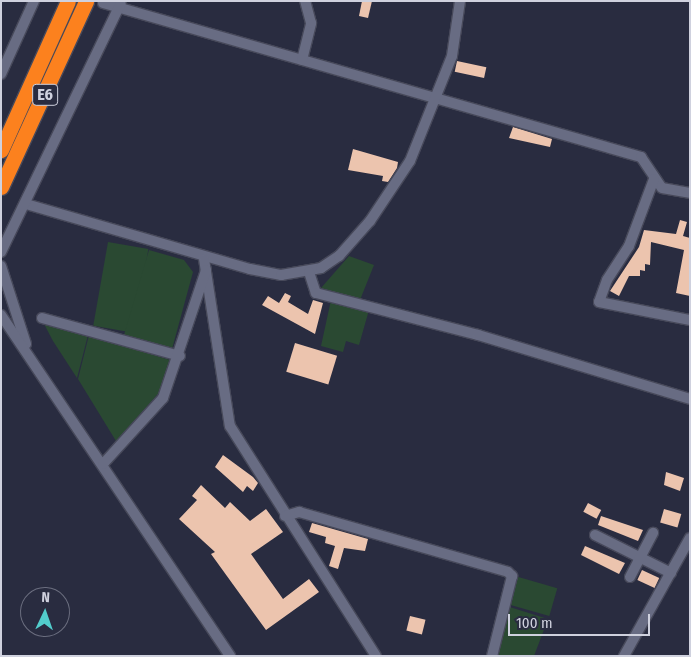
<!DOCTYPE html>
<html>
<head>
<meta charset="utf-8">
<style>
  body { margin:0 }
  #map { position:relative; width:691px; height:657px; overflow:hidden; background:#292c40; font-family:"Fira Sans Condensed",sans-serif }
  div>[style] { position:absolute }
  .green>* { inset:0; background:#2a4932; transform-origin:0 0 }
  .building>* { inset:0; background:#ecc4ae; transform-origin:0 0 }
  .roads { filter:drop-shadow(1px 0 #47495a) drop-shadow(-1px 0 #47495a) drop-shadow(0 1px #47495a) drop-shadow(0 -1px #47495a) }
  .minor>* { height:10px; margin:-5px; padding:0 5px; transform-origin:5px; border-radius:5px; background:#686c83 }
  .highway>* { height:15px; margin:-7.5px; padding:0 7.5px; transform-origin:7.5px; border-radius:7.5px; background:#fc811e }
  span { translate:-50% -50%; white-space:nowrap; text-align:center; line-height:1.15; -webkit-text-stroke:5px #292c40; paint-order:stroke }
  .shield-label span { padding:1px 4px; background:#292c40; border:1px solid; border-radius:4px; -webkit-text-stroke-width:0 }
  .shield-label { font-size:16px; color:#cfd1de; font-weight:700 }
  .frame { position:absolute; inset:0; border:2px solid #cfd1de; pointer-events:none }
  .north { position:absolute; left:20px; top:587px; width:50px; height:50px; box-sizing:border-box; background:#292c40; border:1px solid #6b6e7f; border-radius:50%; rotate:3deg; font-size:14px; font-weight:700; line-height:20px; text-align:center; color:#cfd1de }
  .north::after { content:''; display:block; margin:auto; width:18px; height:22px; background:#52cdcc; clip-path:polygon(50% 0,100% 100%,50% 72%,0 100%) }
  .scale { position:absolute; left:508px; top:614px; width:142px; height:22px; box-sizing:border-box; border:2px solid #cfd1de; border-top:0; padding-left:6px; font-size:15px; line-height:18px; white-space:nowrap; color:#cfd1de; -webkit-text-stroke:4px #292c40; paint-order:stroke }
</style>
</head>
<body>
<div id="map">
  <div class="green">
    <i style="left:108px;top:242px;width:41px;height:85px;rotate:10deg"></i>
    <i style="clip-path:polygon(149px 250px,184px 260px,193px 272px,172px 349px,124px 335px)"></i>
    <i style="clip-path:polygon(349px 256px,374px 265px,360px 300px,321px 288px)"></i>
    <i style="clip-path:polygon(331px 300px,369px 310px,359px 345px,346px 341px,343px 352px,321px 346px)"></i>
    <i style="clip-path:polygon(43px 322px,88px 335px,77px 378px,53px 341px)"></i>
    <i style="clip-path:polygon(89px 335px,173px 361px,158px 394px,116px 441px,78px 379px)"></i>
    <i style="left:515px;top:576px;width:44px;height:29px;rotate:16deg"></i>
    <i style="clip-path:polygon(506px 606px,548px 619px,534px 656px,495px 656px)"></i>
  </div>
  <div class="building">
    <i style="clip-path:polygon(362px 1px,372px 1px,368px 18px,359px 16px)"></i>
    <i style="left:457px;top:61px;width:30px;height:11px;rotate:12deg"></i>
    <i style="clip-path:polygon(513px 127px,552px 139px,550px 147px,509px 138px)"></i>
    <i style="clip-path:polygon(353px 149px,398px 162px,397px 168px,388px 182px,382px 181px,383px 176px,348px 170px)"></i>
    <i style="clip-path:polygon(680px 220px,687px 222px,683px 236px,690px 238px,690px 296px,676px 293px,684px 250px,651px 242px,650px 265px,645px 264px,645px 271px,640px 270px,640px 276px,629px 276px,619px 296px,610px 291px,639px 247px,644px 230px,676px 234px)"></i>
    <i style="clip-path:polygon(285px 293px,291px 296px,288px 302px,308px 314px,313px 300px,323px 303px,315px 334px,262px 305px,268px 296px,279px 303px)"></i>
    <i style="left:295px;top:343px;width:44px;height:30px;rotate:17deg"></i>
    <i style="clip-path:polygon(223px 455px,253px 477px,258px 483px,253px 491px,247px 486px,243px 492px,215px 467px)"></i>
    <i style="clip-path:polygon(666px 472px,684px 478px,680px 491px,664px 485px)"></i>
    <i style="clip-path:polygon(201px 485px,225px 508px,230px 502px,250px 521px,266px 509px,283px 532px,251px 554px,283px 599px,309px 579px,319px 592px,266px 630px,211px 554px,215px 552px,179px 519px,197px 500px,192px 496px)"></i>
    <i style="left:588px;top:503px;width:15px;height:10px;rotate:28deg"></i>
    <i style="left:664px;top:509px;width:18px;height:14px;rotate:16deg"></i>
    <i style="clip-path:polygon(601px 516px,643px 530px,638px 541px,598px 525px)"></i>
    <i style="clip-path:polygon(312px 523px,368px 539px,365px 551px,344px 548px,338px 569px,329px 566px,335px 546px,325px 543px,326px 537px,309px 532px)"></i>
    <i style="clip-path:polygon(585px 546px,625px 563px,619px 574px,581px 555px)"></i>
    <i style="left:642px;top:570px;width:19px;height:11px;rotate:25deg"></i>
    <i style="left:410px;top:616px;width:16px;height:15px;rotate:14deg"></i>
  </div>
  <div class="roads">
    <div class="minor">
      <i style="left:103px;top:3px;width:560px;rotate:15.97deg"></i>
      <i style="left:641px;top:157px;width:37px;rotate:56deg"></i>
      <i style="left:662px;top:188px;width:28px;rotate:10deg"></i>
      <i style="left:302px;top:60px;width:38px;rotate:-76deg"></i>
      <i style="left:311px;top:23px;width:23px;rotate:-105deg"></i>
      <i style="left:1px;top:74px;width:80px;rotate:-65.7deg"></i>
      <i style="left:654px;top:179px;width:72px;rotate:110.5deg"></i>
      <i style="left:629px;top:246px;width:40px;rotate:122.9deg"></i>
      <i style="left:607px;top:280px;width:23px;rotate:110deg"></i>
      <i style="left:599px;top:302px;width:93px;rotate:11.2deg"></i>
      <i style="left:26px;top:204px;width:233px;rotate:16.2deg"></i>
      <i style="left:250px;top:269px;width:32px;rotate:11deg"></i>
      <i style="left:281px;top:275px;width:41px;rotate:-9.9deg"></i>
      <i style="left:321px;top:268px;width:22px;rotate:-34deg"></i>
      <i style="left:339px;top:256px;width:47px;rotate:-48.5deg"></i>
      <i style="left:370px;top:221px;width:72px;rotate:-56.3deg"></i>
      <i style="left:410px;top:161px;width:113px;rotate:-68.2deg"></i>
      <i style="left:452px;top:56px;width:56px;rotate:-81.7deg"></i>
      <i style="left:1px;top:252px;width:276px;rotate:-64.3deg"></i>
      <i style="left:204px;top:259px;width:169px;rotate:81.2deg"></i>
      <i style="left:230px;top:426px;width:272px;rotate:57.6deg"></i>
      <i style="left:1px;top:266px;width:82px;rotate:72.2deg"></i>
      <i style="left:309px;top:272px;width:22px;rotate:72deg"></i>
      <i style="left:316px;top:293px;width:167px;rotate:14.5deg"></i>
      <i style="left:478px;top:335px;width:221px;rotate:16.8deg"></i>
      <i style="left:1px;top:315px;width:411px;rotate:56.1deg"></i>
      <i style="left:42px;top:318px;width:143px;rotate:15.4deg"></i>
      <i style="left:103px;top:464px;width:89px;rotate:-47.7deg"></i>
      <i style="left:163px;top:398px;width:135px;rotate:-71.4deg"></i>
      <i style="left:285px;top:516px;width:15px;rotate:-16deg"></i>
      <i style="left:299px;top:512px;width:217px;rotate:16deg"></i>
      <i style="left:508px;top:572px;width:6px;rotate:45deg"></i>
      <i style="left:512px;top:576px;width:82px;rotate:104deg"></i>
      <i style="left:595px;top:535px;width:85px;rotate:26.6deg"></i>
      <i style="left:630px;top:577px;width:50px;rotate:-62.4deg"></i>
      <i style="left:624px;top:656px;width:135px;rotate:-60.8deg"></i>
    </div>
    <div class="highway">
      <i style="left:1px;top:150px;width:163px;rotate:-65.8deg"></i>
      <i style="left:1px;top:187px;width:205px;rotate:-65.4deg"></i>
    </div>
  </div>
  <div class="shield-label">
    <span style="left:45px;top:95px">E6</span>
  </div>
  <div class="frame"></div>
  <div class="north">N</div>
  <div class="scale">100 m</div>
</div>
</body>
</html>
